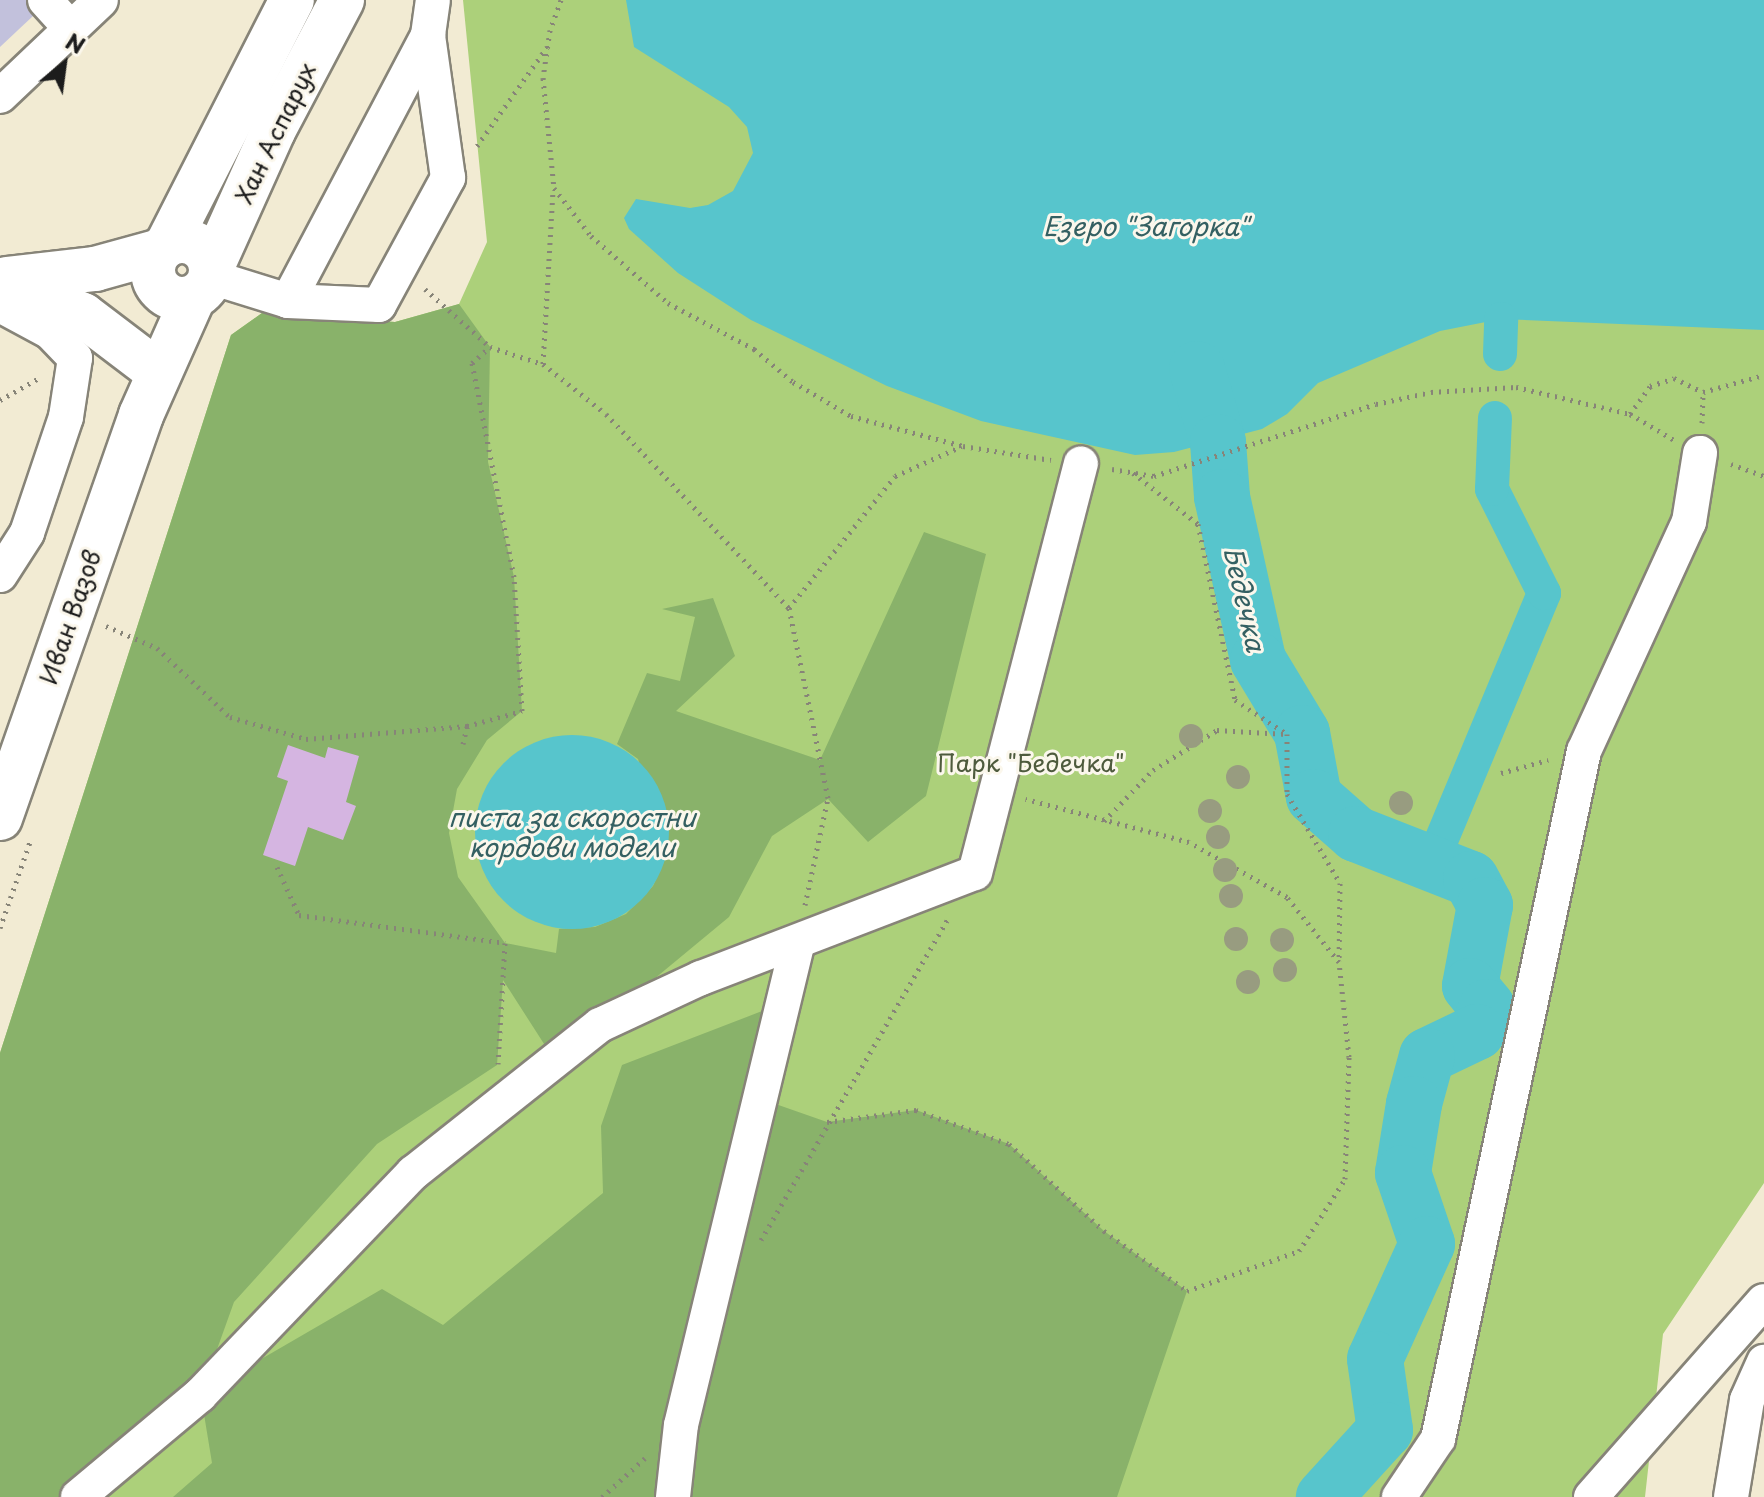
<!DOCTYPE html>
<html>
<head>
<meta charset="utf-8">
<style>
  body { margin:0 }
  #map { position:relative; width:1764px; height:1497px; overflow:hidden; background:#f2ebd3; font-family:"Playpen Sans",sans-serif }
  div>[style] { position:absolute }
  .industrial>* { inset:0; background:#c2c1dc }
  .green>* { inset:0; background:#acd07a }
  .forest>* { inset:0; background:#89b26a }
  .water>* { inset:0; background:#57c5cc }
  .round { border-radius:50% }
  .canal>* { height:34px; margin:-17px; padding:0 17px; transform-origin:17px; border-radius:17px; background:#57c5cc }
  .river>* { height:56px; margin:-28px; padding:0 28px; transform-origin:28px; border-radius:28px; background:#57c5cc }
  .building>* { inset:0; background:#d5b5e1 }
  .path>* { height:5px; margin-top:-2.5px; transform-origin:0; background:repeating-linear-gradient(90deg,#878478 0 2px,transparent 0 8px) }
  .roads { filter:drop-shadow(2px 0 #878478) drop-shadow(-2px 0 #878478) drop-shadow(0 2px #878478) drop-shadow(0 -2px #878478) }
  .minor>* { height:34px; margin:-17px; padding:0 17px; transform-origin:17px; border-radius:17px; background:#fff }
  .major>* { height:44px; margin:-22px; padding:0 22px; transform-origin:22px; border-radius:22px; background:#fff }
  .major>.ring { margin:-22px; padding:0; box-sizing:content-box; background:none; border:44px solid #fff; border-radius:50% }
  .trees>* { width:24px; height:24px; margin:-12px; border-radius:50%; background:#989c80 }
  span { translate:-50% -50%; white-space:nowrap; text-align:center; line-height:1.15; -webkit-text-stroke:6px #fbf7ec; paint-order:stroke }
  .street-label { font-size:24px; color:#1c1c1c }
  .park-label { font-size:24px; color:#4e5b3d }
  .water-label { font-size:26px; color:#346062; font-style:italic }
  .north { position:absolute; left:24px; top:24px; width:80px; height:80px; -webkit-text-stroke:6px #fbf7ec; paint-order:stroke; rotate:29deg; font-size:22px; font-weight:700; line-height:32px; text-align:center; color:#1c1c1c }
  .north::after { content:''; display:block; margin:auto; width:28px; height:36px; background:#1c1c1c; clip-path:polygon(50% 0,100% 100%,50% 72%,0 100%) }
</style>
</head>
<body>
<div id="map">
  <div class="industrial">
    <i style="clip-path:polygon(0 0,50px 0,0 47px)"></i>
  </div>
  <div class="green">
    <i style="clip-path:polygon(463px 0,1764px 0,1764px 1183px,1663px 1334px,1645px 1497px,0 1497px,0 1053px,231px 335px,262px 313px,395px 322px,459px 304px,487px 242px)"></i>
  </div>
  <div class="forest">
    <i style="clip-path:polygon(459px 304px,490px 347px,488px 462px,514px 577px,522px 711px,487px 740px,457px 789px,449px 833px,458px 877px,505px 943px,556px 953px,559px 929px,595px 927px,626px 914px,653px 886px,667px 855px,638px 759px,617px 744px,647px 673px,680px 681px,695px 617px,662px 609px,713px 598px,735px 656px,676px 711px,820px 760px,924px 532px,986px 554px,926px 796px,868px 842px,828px 799px,772px 836px,729px 917px,555px 1061px,503px 980px,497px 1065px,377px 1144px,234px 1302px,201px 1394px,382px 1289px,443px 1325px,603px 1193px,601px 1126px,622px 1065px,783px 1003px,761px 1099px,827px 1122px,916px 1110px,1009px 1144px,1104px 1231px,1187px 1291px,1117px 1497px,173px 1497px,212px 1463px,201px 1396px,78px 1497px,0 1497px,0 1053px,231px 335px,262px 313px,395px 322px)"></i>
  </div>
  <div class="water">
    <i style="clip-path:polygon(626px 0,1764px 0,1764px 330px,1501px 319px,1440px 331px,1318px 383px,1287px 414px,1262px 429px,1174px 452px,1135px 455px,981px 421px,887px 386px,751px 320px,678px 273px,629px 229px,624px 218px,636px 199px,690px 208px,708px 205px,733px 191px,753px 153px,747px 127px,729px 107px,634px 47px)"></i>
    <i class="round" style="left:475px;top:735px;width:194px;height:194px"></i>
  </div>
  <div class="canal">
    <i style="left:1500px;top:354px;width:35px;rotate:-88deg"></i>
    <i style="left:1433px;top:860px;width:289px;rotate:-67.4deg"></i>
    <i style="left:1544px;top:593px;width:116px;rotate:-116.6deg"></i>
    <i style="left:1492px;top:489px;width:71px;rotate:-87.6deg"></i>
  </div>
  <div class="river">
    <i style="left:1197px;top:369px;width:76px;rotate:74deg"></i>
    <i style="left:1218px;top:442px;width:55px;rotate:85.8deg"></i>
    <i style="left:1222px;top:497px;width:167px;rotate:77.5deg"></i>
    <i style="left:1258px;top:660px;width:85px;rotate:58.9deg"></i>
    <i style="left:1302px;top:733px;width:65px;rotate:79.4deg"></i>
    <i style="left:1314px;top:797px;width:56px;rotate:41.4deg"></i>
    <i style="left:1356px;top:834px;width:123px;rotate:21.4deg"></i>
    <i style="left:1471px;top:879px;width:30px;rotate:62deg"></i>
    <i style="left:1485px;top:905px;width:82px;rotate:100.5deg"></i>
    <i style="left:1470px;top:986px;width:27px;rotate:51deg"></i>
    <i style="left:1487px;top:1007px;width:27px;rotate:112deg"></i>
    <i style="left:1477px;top:1032px;width:55px;rotate:154.4deg"></i>
    <i style="left:1427px;top:1056px;width:50px;rotate:105.2deg"></i>
    <i style="left:1414px;top:1104px;width:70px;rotate:99.1deg"></i>
    <i style="left:1403px;top:1173px;width:75px;rotate:71.3deg"></i>
    <i style="left:1427px;top:1244px;width:126px;rotate:114.3deg"></i>
    <i style="left:1375px;top:1359px;width:72px;rotate:82deg"></i>
    <i style="left:1385px;top:1430px;width:91px;rotate:132.3deg"></i>
  </div>
  <div class="building">
    <i style="clip-path:polygon(288px 745px,325px 758px,328px 747px,359px 756px,346px 802px,356px 806px,343px 840px,308px 827px,295px 866px,263px 855px,288px 781px,277px 777px)"></i>
  </div>
  <div class="path">
    <i style="left:561px;top:0;width:32px;rotate:110deg"></i>
    <i style="left:550px;top:30px;width:49px;rotate:98.3deg"></i>
    <i style="left:543px;top:78px;width:111px;rotate:84.3deg"></i>
    <i style="left:554px;top:188px;width:61px;rotate:52.4deg"></i>
    <i style="left:591px;top:236px;width:102px;rotate:41deg"></i>
    <i style="left:668px;top:303px;width:98px;rotate:28.1deg"></i>
    <i style="left:754px;top:349px;width:51px;rotate:40.2deg"></i>
    <i style="left:793px;top:382px;width:67px;rotate:30.4deg"></i>
    <i style="left:851px;top:416px;width:116px;rotate:15deg"></i>
    <i style="left:963px;top:446px;width:89px;rotate:9deg"></i>
    <i style="left:477px;top:146px;width:121px;rotate:-54.7deg"></i>
    <i style="left:425px;top:289px;width:87px;rotate:41.7deg"></i>
    <i style="left:543px;top:364px;width:175px;rotate:-86.7deg"></i>
    <i style="left:0;top:400px;width:45px;rotate:-29.4deg"></i>
    <i style="left:1630px;top:414px;width:51px;rotate:30.6deg"></i>
    <i style="left:1702px;top:423px;width:31px;rotate:-88deg"></i>
    <i style="left:1731px;top:464px;width:35px;rotate:20deg"></i>
    <i style="left:1112px;top:469px;width:43px;rotate:9.5deg"></i>
    <i style="left:1154px;top:476px;width:233px;rotate:-18deg"></i>
    <i style="left:1376px;top:404px;width:56px;rotate:-12.3deg"></i>
    <i style="left:1431px;top:392px;width:85px;rotate:-3.4deg"></i>
    <i style="left:1516px;top:387px;width:117px;rotate:13.3deg"></i>
    <i style="left:1630px;top:414px;width:34px;rotate:-54deg"></i>
    <i style="left:1650px;top:386px;width:25px;rotate:-18deg"></i>
    <i style="left:1674px;top:378px;width:32px;rotate:26deg"></i>
    <i style="left:1703px;top:392px;width:63px;rotate:-15.6deg"></i>
    <i style="left:1133px;top:473px;width:83px;rotate:38.1deg"></i>
    <i style="left:1198px;top:524px;width:180px;rotate:78.1deg"></i>
    <i style="left:1235px;top:700px;width:59px;rotate:33.1deg"></i>
    <i style="left:106px;top:626px;width:56px;rotate:23.3deg"></i>
    <i style="left:157px;top:648px;width:100px;rotate:43.4deg"></i>
    <i style="left:230px;top:717px;width:79px;rotate:16.1deg"></i>
    <i style="left:306px;top:739px;width:162px;rotate:-4.6deg"></i>
    <i style="left:463px;top:744px;width:18px;rotate:-77deg"></i>
    <i style="left:467px;top:726px;width:57px;rotate:-15.3deg"></i>
    <i style="left:522px;top:711px;width:134px;rotate:-93.4deg"></i>
    <i style="left:514px;top:577px;width:218px;rotate:-101.1deg"></i>
    <i style="left:472px;top:363px;width:24px;rotate:-42deg"></i>
    <i style="left:490px;top:347px;width:56px;rotate:17.8deg"></i>
    <i style="left:543px;top:364px;width:80px;rotate:38.4deg"></i>
    <i style="left:606px;top:414px;width:267px;rotate:46.7deg"></i>
    <i style="left:1501px;top:773px;width:49px;rotate:-15.5deg"></i>
    <i style="left:1104px;top:821px;width:71px;rotate:-46.1deg"></i>
    <i style="left:1153px;top:770px;width:75px;rotate:-32deg"></i>
    <i style="left:1217px;top:730px;width:70px;rotate:3.3deg"></i>
    <i style="left:1287px;top:734px;width:60px;rotate:90deg"></i>
    <i style="left:1287px;top:794px;width:104px;rotate:59.2deg"></i>
    <i style="left:1340px;top:883px;width:78px;rotate:90.7deg"></i>
    <i style="left:277px;top:867px;width:53px;rotate:65.4deg"></i>
    <i style="left:299px;top:915px;width:208px;rotate:7.7deg"></i>
    <i style="left:505px;top:943px;width:121px;rotate:93.3deg"></i>
    <i style="left:805px;top:905px;width:109px;rotate:-77.9deg"></i>
    <i style="left:828px;top:798px;width:194px;rotate:-101.6deg"></i>
    <i style="left:789px;top:608px;width:169px;rotate:-51.2deg"></i>
    <i style="left:895px;top:476px;width:73px;rotate:-24.1deg"></i>
    <i style="left:0;top:928px;width:91px;rotate:-70.8deg"></i>
    <i style="left:827px;top:1122px;width:90px;rotate:-7.7deg"></i>
    <i style="left:916px;top:1110px;width:99px;rotate:20.1deg"></i>
    <i style="left:1009px;top:1144px;width:129px;rotate:42.5deg"></i>
    <i style="left:1104px;top:1231px;width:102px;rotate:35.9deg"></i>
    <i style="left:1187px;top:1291px;width:119px;rotate:-19.7deg"></i>
    <i style="left:1299px;top:1251px;width:85px;rotate:-57.4deg"></i>
    <i style="left:1345px;top:1179px;width:122px;rotate:-88.1deg"></i>
    <i style="left:1349px;top:1057px;width:96px;rotate:-96deg"></i>
    <i style="left:1339px;top:962px;width:83px;rotate:-128.7deg"></i>
    <i style="left:1287px;top:897px;width:112px;rotate:-150.7deg"></i>
    <i style="left:1189px;top:842px;width:169px;rotate:-165.2deg"></i>
    <i style="left:761px;top:1240px;width:374px;rotate:-59.8deg"></i>
    <i style="left:602px;top:1497px;width:58px;rotate:-42.2deg"></i>
  </div>
  <div class="roads">
    <div class="minor">
      <i style="left:45px;top:0;width:38px;rotate:48deg"></i>
      <i style="left:0;top:96px;width:139px;rotate:-43.5deg"></i>
      <i style="left:211px;top:277px;width:81px;rotate:17.3deg"></i>
      <i style="left:288px;top:301px;width:91px;rotate:2.5deg"></i>
      <i style="left:379px;top:305px;width:145px;rotate:-61.5deg"></i>
      <i style="left:448px;top:178px;width:144px;rotate:-98deg"></i>
      <i style="left:288px;top:301px;width:301px;rotate:-62.2deg"></i>
      <i style="left:428px;top:35px;width:35px;rotate:-82deg"></i>
      <i style="left:0;top:305px;width:57px;rotate:28.4deg"></i>
      <i style="left:50px;top:332px;width:36px;rotate:46deg"></i>
      <i style="left:75px;top:358px;width:60px;rotate:98.7deg"></i>
      <i style="left:66px;top:417px;width:122px;rotate:108.6deg"></i>
      <i style="left:27px;top:533px;width:50px;rotate:122.7deg"></i>
      <i style="left:78px;top:1497px;width:159px;rotate:-39.9deg"></i>
      <i style="left:200px;top:1395px;width:308px;rotate:-46.2deg"></i>
      <i style="left:413px;top:1173px;width:238px;rotate:-38.4deg"></i>
      <i style="left:600px;top:1025px;width:111px;rotate:-25deg"></i>
      <i style="left:701px;top:978px;width:293px;rotate:-21deg"></i>
      <i style="left:975px;top:873px;width:423px;rotate:-75.5deg"></i>
      <i style="left:673px;top:1497px;width:72px;rotate:-83.7deg"></i>
      <i style="left:681px;top:1425px;width:493px;rotate:-76.4deg"></i>
      <i style="left:1399px;top:1497px;width:70px;rotate:-56.1deg"></i>
      <i style="left:1438px;top:1439px;width:703px;rotate:-78.02deg"></i>
      <i style="left:1584px;top:751px;width:252px;rotate:-65.4deg"></i>
      <i style="left:1689px;top:522px;width:70px;rotate:-80.9deg"></i>
      <i style="left:1591px;top:1497px;width:261px;rotate:-48.6deg"></i>
      <i style="left:1731px;top:1497px;width:98px;rotate:-80.6deg"></i>
      <i style="left:1747px;top:1400px;width:42px;rotate:-65.9deg"></i>
    </div>
    <div class="major">
      <i class="ring" style="left:153px;top:241px;width:14px;height:14px"></i>
      <i style="left:167px;top:245px;width:275px;rotate:-63deg"></i>
      <i style="left:212px;top:267px;width:149px;rotate:-65.8deg"></i>
      <i style="left:273px;top:131px;width:148px;rotate:-62.2deg"></i>
      <i style="left:6px;top:279px;width:90px;rotate:-6.4deg"></i>
      <i style="left:95px;top:269px;width:67px;rotate:-15.5deg"></i>
      <i style="left:0;top:280px;width:90px;rotate:22.9deg"></i>
      <i style="left:83px;top:315px;width:79px;rotate:37.3deg"></i>
      <i style="left:0;top:818px;width:427px;rotate:-70.7deg"></i>
      <i style="left:141px;top:415px;width:128px;rotate:-66deg"></i>
    </div>
  </div>
  <div class="trees">
    <i style="left:1191px;top:736px"></i>
    <i style="left:1238px;top:777px"></i>
    <i style="left:1401px;top:803px"></i>
    <i style="left:1210px;top:811px"></i>
    <i style="left:1218px;top:837px"></i>
    <i style="left:1225px;top:870px"></i>
    <i style="left:1231px;top:896px"></i>
    <i style="left:1236px;top:939px"></i>
    <i style="left:1282px;top:940px"></i>
    <i style="left:1285px;top:970px"></i>
    <i style="left:1248px;top:982px"></i>
  </div>
  <div class="street-label">
    <span style="left:275px;top:133px;rotate:-64deg">Хан Аспарух</span>
    <span style="left:70px;top:617px;rotate:-71deg">Иван Вазов</span>
  </div>
  <div class="park-label">
    <span style="left:1031px;top:763px">Парк "Бедечка"</span>
  </div>
  <div class="water-label">
    <span style="left:1146px;top:226px">Езеро "Загорка"</span>
    <span style="left:1245px;top:599px;rotate:77deg">Бедечка</span>
    <span style="left:572px;top:832px">писта за скоростни<br>кордови модели</span>
  </div>
  <div class="north">N</div>
</div>
</body>
</html>
